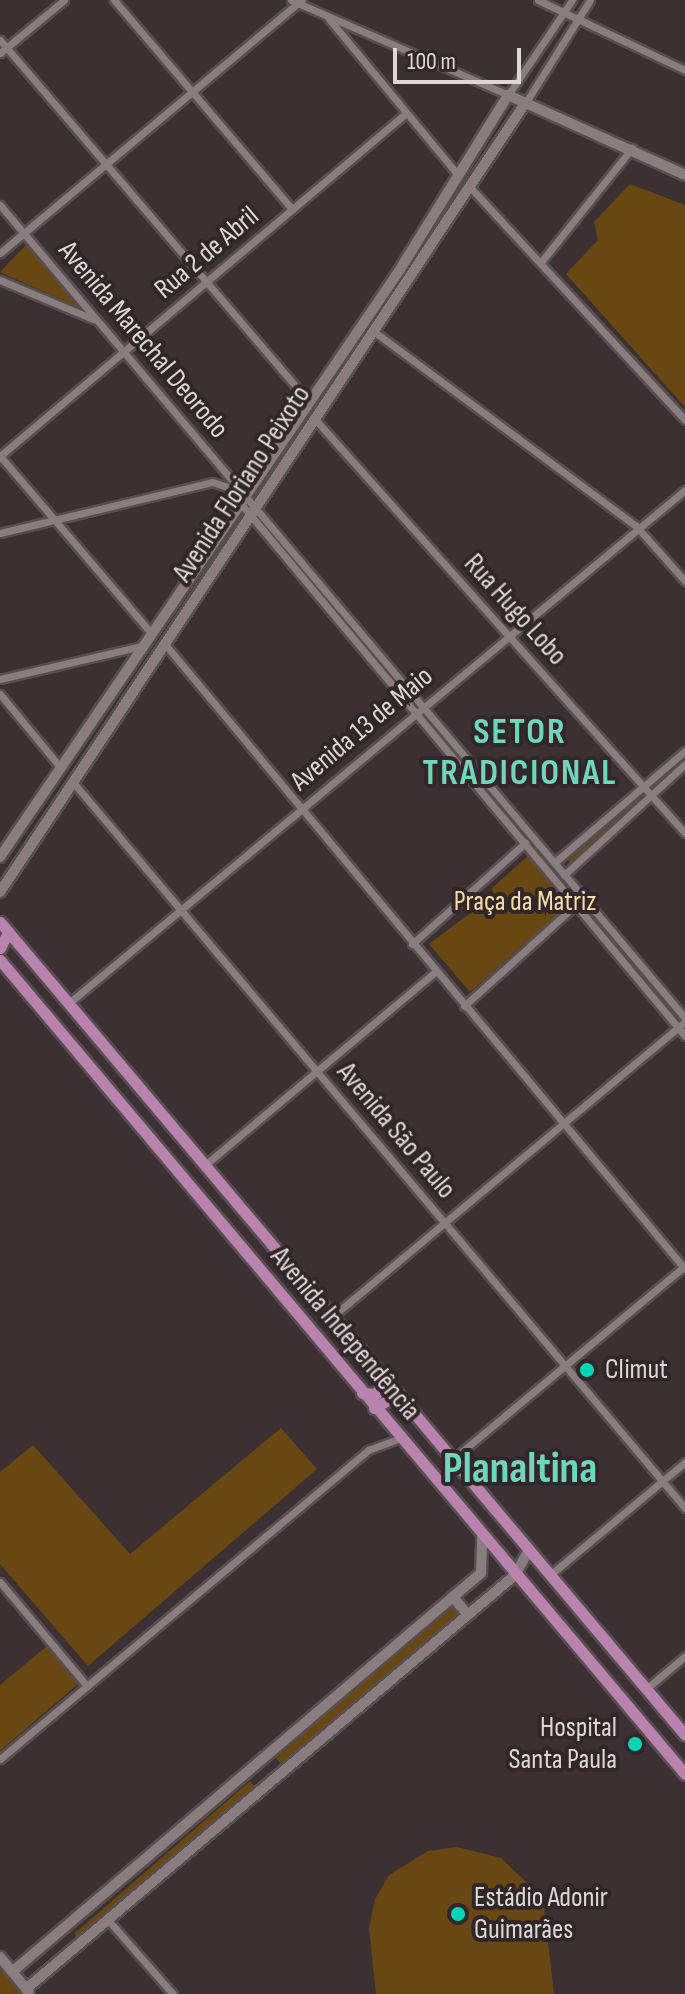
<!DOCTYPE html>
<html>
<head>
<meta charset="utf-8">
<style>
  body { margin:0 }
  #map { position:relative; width:685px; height:1994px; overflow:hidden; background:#3b3133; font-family:"Sofia Sans Condensed",sans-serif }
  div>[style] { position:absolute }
  .green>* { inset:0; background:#684713; transform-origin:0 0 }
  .roads { filter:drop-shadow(2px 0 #574e50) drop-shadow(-2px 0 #574e50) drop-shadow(0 2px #574e50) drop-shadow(0 -2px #574e50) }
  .street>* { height:7px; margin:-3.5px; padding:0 3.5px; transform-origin:3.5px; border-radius:3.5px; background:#897d7f }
  .secondary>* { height:10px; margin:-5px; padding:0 5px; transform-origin:5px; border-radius:5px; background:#897d7f }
  .primary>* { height:11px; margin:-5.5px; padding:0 5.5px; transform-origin:5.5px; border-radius:5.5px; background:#ba82ae }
  .dots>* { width:22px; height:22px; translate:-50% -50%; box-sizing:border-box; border:4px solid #312729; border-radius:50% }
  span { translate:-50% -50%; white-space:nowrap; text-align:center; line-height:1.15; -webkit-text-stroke:8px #312729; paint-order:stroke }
  .street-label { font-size:28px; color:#ded7d8 }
  .park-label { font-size:28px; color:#fedbab }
  .poi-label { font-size:28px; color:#ded7d8 }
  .left { translate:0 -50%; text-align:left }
  .right { translate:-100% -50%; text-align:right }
  .district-label { font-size:36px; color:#71d5be; font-weight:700; letter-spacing:2px }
  .town-label { font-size:44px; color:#71d5be; font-weight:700 }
  .scale { position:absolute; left:393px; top:48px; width:128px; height:36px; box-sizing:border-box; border:4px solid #ded7d8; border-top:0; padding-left:10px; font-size:24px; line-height:28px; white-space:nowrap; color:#ded7d8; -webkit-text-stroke:6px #312729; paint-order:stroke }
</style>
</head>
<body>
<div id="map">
  <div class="green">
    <i style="clip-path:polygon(630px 184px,685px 205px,685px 407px,566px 274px,598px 240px,594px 222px)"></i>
    <i style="clip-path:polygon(28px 243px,84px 310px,0 272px)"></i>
    <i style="clip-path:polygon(643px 794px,645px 797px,571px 864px,568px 860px)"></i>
    <i style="clip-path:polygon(529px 855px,570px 904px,470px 992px,429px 944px,493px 896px,492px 888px)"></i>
    <i style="clip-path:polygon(281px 1428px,317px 1469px,88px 1666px,0 1564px,0 1472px,33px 1445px,130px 1554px)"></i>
    <i style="clip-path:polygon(453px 1603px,463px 1614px,284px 1767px,276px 1758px)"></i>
    <i style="clip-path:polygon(47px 1646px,79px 1683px,0 1751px,0 1685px)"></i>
    <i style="left:250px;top:1781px;width:11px;height:233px;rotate:49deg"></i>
    <i style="clip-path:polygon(457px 1847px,501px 1858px,543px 1898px,554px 1994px,376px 1994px,369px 1928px,375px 1899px,389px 1875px,428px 1851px)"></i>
    <i style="clip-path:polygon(0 1967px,24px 1994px,0 1994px)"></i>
  </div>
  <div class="roads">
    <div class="street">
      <i style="left:114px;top:0;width:275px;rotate:49.6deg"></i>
      <i style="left:291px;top:0;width:237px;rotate:23.6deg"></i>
      <i style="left:508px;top:95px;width:115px;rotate:-56deg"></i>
      <i style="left:538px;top:0;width:163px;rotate:25.5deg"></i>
      <i style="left:329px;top:19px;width:202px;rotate:50.4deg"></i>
      <i style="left:0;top:40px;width:473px;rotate:49.5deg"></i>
      <i style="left:0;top:53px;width:83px;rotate:-39.6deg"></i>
      <i style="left:526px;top:102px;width:120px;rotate:-57.9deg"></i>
      <i style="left:469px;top:186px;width:318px;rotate:47.3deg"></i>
      <i style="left:0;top:205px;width:1063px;rotate:49.88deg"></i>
      <i style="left:0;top:253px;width:394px;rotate:-40deg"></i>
      <i style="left:541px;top:262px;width:146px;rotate:-51.4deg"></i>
      <i style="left:0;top:280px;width:101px;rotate:22.8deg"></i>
      <i style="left:372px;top:330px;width:329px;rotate:36.6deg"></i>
      <i style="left:636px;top:526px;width:74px;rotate:48.3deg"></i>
      <i style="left:313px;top:417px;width:558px;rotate:48.2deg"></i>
      <i style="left:0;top:456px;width:530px;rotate:-40.18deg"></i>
      <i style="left:0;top:456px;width:233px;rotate:49.5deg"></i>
      <i style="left:0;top:533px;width:218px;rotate:-13.5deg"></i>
      <i style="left:212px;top:482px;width:16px;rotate:18deg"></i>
      <i style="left:227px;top:487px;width:715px;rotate:50.16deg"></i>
      <i style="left:164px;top:643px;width:814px;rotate:50.23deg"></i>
      <i style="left:0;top:679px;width:146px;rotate:-13.1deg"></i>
      <i style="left:0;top:694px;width:94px;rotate:50.6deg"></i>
      <i style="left:72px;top:781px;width:951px;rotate:49.86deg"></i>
      <i style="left:555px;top:862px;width:171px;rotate:-40.5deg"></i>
      <i style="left:564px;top:875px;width:164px;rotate:-42.5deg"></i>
      <i style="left:412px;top:944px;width:152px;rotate:-41.8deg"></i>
      <i style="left:69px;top:1003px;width:802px;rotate:-39.79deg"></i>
      <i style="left:464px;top:1006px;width:162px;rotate:-42.2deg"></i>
      <i style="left:205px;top:1165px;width:300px;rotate:-40deg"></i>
      <i style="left:333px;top:1316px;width:459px;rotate:-39.9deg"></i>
      <i style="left:453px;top:1459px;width:302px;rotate:-39.8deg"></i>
      <i style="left:550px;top:1575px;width:176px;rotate:-39.9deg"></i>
      <i style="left:0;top:1582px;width:136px;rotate:50.1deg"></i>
      <i style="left:646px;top:1689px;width:51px;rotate:-40.2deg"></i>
      <i style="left:0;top:1759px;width:481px;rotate:-40deg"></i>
      <i style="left:368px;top:1450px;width:35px;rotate:-20deg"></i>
      <i style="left:108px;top:1920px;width:98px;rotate:48.7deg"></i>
    </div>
    <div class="secondary">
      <i style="left:0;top:857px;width:709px;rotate:-55.75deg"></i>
      <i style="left:399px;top:271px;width:207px;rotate:-58.2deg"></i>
      <i style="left:508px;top:95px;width:194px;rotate:24.3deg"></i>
      <i style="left:0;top:892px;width:949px;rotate:-56.34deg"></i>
      <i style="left:453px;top:1597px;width:23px;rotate:50deg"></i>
      <i style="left:0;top:1957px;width:45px;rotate:50.4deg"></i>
      <i style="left:12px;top:1972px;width:616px;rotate:-40.39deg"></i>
      <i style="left:481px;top:1573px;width:38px;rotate:-88deg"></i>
      <i style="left:26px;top:1989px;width:641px;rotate:-40.25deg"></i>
      <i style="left:515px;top:1575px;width:29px;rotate:-61deg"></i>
    </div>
    <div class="primary">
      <i style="left:0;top:922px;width:1063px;rotate:49.88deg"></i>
      <i style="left:0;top:948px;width:18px;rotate:-63deg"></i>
      <i style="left:0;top:960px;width:1064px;rotate:49.92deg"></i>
      <i style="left:362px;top:1393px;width:14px;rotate:4deg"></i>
      <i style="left:376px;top:1394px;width:17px;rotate:-59deg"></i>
      <i style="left:374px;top:1408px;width:28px;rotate:-30deg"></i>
    </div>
  </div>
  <div class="dots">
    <i style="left:587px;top:1370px;background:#05d5b6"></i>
    <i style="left:635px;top:1744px;background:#05d5b6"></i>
    <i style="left:458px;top:1914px;background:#05d5b6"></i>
  </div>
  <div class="street-label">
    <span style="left:207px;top:253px;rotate:-40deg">Rua 2 de Abril</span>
    <span style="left:143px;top:340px;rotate:50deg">Avenida Marechal Deorodo</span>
    <span style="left:242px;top:484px;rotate:-57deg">Avenida Floriano Peixoto</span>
    <span style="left:515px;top:610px;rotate:48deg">Rua Hugo Lobo</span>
    <span style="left:362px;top:729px;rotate:-40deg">Avenida 13 de Maio</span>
    <span style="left:396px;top:1131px;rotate:50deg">Avenida São Paulo</span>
    <span style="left:345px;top:1334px;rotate:50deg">Avenida Independência</span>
  </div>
  <div class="park-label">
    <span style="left:525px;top:902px">Praça da Matriz</span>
  </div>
  <div class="poi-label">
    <span class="left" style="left:605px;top:1370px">Climut</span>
    <span class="right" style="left:617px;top:1744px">Hospital<br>Santa Paula</span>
    <span class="left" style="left:474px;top:1914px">Estádio Adonir<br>Guimarães</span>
  </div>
  <div class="district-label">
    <span style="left:520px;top:753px">SETOR<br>TRADICIONAL</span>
  </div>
  <div class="town-label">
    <span style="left:520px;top:1469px">Planaltina</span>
  </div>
  <div class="scale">100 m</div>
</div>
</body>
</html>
